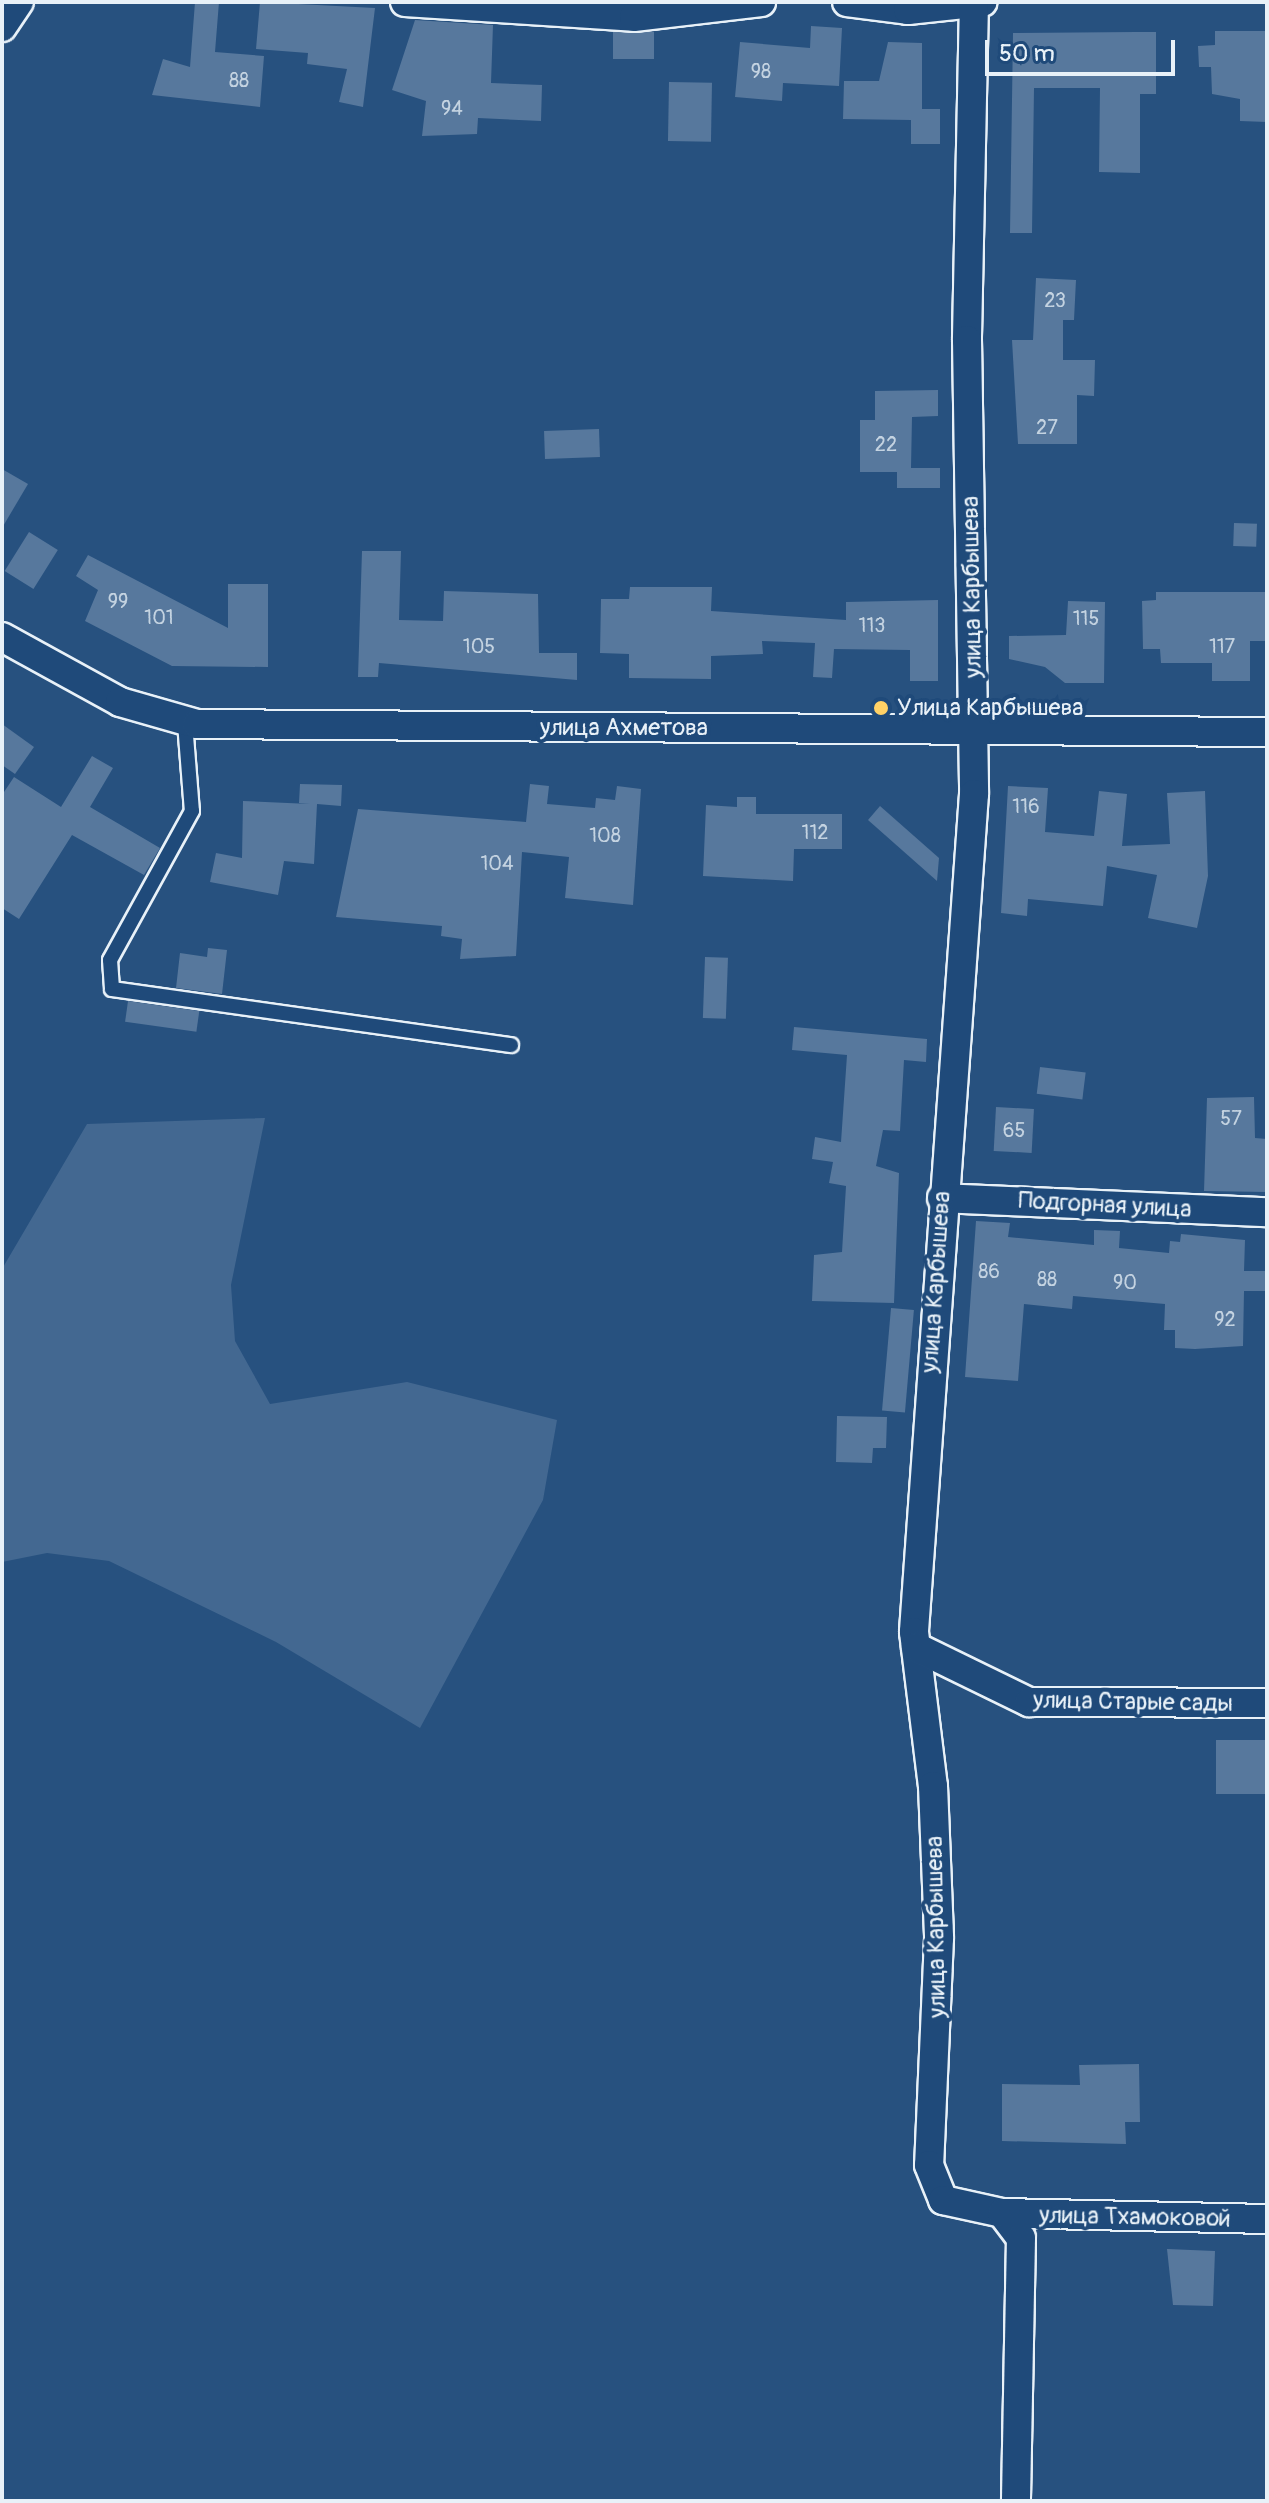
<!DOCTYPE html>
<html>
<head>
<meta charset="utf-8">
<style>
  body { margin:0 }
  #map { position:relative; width:1269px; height:2503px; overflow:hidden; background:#27517f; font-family:Pangolin,sans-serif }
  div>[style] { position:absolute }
  .green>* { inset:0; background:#436891 }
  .building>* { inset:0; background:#57789d; transform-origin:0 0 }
  .roads { filter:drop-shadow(2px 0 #e8f1f8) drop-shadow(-2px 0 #e8f1f8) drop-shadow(0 2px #e8f1f8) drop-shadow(0 -2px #e8f1f8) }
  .service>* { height:14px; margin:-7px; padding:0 7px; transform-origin:7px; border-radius:7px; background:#1f4a7a }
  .minor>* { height:28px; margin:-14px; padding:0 14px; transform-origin:14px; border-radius:14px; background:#1f4a7a }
  .dots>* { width:22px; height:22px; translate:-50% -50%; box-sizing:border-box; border:4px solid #1f4a7a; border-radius:50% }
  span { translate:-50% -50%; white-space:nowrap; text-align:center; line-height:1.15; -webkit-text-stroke:8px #1f4a7a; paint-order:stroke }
  .number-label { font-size:20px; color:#c4d3e1 }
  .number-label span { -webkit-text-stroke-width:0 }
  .street-label { font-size:24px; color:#e8f1f8 }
  .poi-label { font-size:24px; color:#e8f1f8 }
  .left { translate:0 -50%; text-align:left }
  .frame { position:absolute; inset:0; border:4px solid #e8f1f8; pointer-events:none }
  .scale { position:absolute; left:985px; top:40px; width:190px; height:36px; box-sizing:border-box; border:4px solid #e8f1f8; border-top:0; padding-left:10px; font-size:24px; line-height:28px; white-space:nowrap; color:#e8f1f8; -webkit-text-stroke:6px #1f4a7a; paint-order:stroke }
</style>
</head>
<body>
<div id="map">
  <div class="green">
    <i style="clip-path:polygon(265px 1118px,231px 1285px,235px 1341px,270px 1404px,407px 1382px,557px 1420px,543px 1500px,420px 1728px,276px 1642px,109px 1561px,47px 1553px,2px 1562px,2px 1269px,87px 1124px)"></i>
  </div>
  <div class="building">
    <i style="clip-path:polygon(195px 2px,219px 2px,215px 52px,264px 56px,260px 107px,152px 95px,163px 59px,190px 67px)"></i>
    <i style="clip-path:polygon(260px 2px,375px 8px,363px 107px,339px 102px,347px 69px,307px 64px,308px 53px,256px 49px)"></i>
    <i style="clip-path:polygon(415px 20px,493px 25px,491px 83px,542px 85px,541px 121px,478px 118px,477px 134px,422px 136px,426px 101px,392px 90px)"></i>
    <i style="clip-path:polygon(811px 26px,842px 28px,839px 86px,783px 83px,782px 101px,735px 97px,740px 42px,810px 48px)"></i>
    <i style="clip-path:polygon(1215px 31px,1267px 31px,1267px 122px,1240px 121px,1240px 99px,1212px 94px,1211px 67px,1199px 67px,1198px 46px,1215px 45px)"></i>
    <i style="left:654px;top:32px;width:27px;height:41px;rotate:90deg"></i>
    <i style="clip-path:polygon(1136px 32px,1156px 32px,1156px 94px,1140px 94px,1140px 173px,1099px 172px,1100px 88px,1034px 88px,1032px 233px,1010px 233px,1013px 33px)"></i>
    <i style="clip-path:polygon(888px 42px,922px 43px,922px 109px,940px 109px,940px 144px,911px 144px,911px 120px,843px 119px,844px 81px,879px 81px)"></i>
    <i style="left:669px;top:82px;width:43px;height:59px;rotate:1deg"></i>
    <i style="clip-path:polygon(1036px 278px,1076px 280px,1074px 320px,1063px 320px,1063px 360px,1095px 360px,1094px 396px,1077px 395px,1077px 444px,1018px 444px,1012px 340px,1033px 340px)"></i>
    <i style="clip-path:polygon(938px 390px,938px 416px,912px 417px,911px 468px,940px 468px,940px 488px,897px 488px,897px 472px,860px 472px,860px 420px,875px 420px,875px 391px)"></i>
    <i style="left:599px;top:429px;width:28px;height:55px;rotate:88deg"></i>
    <i style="clip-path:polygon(2px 469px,28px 484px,2px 528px)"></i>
    <i style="left:1234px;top:523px;width:23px;height:23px;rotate:2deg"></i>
    <i style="left:29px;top:532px;width:34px;height:46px;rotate:32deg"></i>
    <i style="clip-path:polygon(362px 551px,401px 551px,399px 620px,443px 621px,444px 591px,538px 594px,539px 653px,577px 653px,577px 680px,379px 663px,378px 677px,358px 677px)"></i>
    <i style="clip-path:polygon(88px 555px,228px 628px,228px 584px,268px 584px,268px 667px,172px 666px,85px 621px,98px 590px,76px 576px)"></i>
    <i style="clip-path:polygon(630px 587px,712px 587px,711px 611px,846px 620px,846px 602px,938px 600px,938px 681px,910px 681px,910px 650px,834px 649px,832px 678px,813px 677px,815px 643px,762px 641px,763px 654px,711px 656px,711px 679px,629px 678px,629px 654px,600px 653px,601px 599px,629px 599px)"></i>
    <i style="clip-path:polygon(1156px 592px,1267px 592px,1266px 641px,1250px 641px,1250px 681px,1212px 681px,1212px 663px,1161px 663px,1160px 649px,1143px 649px,1142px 601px,1156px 600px)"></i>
    <i style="clip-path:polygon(1068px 601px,1105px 602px,1104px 683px,1065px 683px,1045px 667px,1009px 659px,1009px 636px,1066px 635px)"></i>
    <i style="clip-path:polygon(2px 724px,34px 747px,15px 774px,2px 765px)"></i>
    <i style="clip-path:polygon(92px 756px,113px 768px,90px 807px,160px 848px,144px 875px,72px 835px,19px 919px,2px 908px,2px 795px,14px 777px,61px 807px)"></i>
    <i style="clip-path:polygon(300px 784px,342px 785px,341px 806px,317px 804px,314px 864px,284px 861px,278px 895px,210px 882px,216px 853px,242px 858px,243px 801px,310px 804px,299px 803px)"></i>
    <i style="clip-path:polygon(530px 784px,549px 786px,547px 804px,595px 808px,596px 798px,615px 800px,617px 786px,641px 789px,633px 905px,565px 898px,569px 857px,522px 852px,516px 956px,460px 959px,462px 939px,441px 936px,442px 926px,336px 917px,358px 809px,526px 822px)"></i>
    <i style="clip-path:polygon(1008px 786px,1048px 788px,1045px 832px,1094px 836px,1099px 791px,1127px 794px,1122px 846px,1170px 844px,1167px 793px,1205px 791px,1208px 876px,1197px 928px,1148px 918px,1157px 875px,1107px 866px,1103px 906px,1028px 899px,1027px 916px,1001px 913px)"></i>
    <i style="clip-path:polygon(737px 797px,756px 797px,756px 814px,842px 814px,842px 849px,794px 849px,793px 881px,703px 876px,706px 805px,737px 807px)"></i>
    <i style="clip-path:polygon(880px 806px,939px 858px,937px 881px,868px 820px)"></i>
    <i style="clip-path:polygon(208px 948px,227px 950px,222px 994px,176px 988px,180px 953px,207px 957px)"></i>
    <i style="left:705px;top:957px;width:23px;height:61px;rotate:2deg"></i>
    <i style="left:128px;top:1001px;width:72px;height:21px;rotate:8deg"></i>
    <i style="clip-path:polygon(794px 1027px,927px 1039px,926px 1062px,904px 1060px,900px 1131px,883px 1130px,876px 1166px,899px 1173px,894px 1303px,812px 1301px,814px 1255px,842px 1252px,846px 1186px,829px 1183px,833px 1162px,812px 1159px,815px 1137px,841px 1142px,847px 1055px,792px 1050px)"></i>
    <i style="left:1040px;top:1067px;width:46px;height:27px;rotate:7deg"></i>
    <i style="clip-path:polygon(1254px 1097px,1255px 1138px,1267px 1139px,1267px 1192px,1204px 1191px,1207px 1098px)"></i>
    <i style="left:996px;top:1107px;width:38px;height:44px;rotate:3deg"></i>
    <i style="clip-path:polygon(976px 1221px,1010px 1223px,1008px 1237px,1094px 1245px,1094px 1230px,1120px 1231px,1119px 1248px,1169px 1253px,1170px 1241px,1180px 1242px,1181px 1234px,1245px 1240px,1244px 1271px,1267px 1271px,1267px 1291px,1244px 1291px,1243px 1346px,1195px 1349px,1175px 1348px,1175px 1330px,1164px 1330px,1165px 1304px,1073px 1296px,1072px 1309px,1024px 1304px,1018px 1381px,965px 1377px)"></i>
    <i style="left:891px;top:1308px;width:23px;height:103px;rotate:5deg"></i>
    <i style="clip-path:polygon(837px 1416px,887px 1417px,886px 1448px,873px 1448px,872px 1463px,836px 1462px)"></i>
    <i style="left:1267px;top:1740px;width:54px;height:51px;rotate:90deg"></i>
    <i style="clip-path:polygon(1139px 2064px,1140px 2122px,1125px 2122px,1126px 2144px,1002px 2141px,1002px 2084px,1080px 2085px,1079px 2065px)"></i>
    <i style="clip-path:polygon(1167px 2249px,1215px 2251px,1213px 2306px,1173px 2305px)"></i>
  </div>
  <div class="roads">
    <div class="service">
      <i style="left:185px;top:723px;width:88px;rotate:85.5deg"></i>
      <i style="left:192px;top:811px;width:170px;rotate:118.8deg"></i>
      <i style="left:110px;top:960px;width:29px;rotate:86deg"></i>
      <i style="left:112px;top:989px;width:403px;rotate:8deg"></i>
    </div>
    <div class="minor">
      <i style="left:405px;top:2px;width:229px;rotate:3.7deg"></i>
      <i style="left:634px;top:17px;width:128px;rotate:-6.7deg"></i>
      <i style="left:847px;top:2px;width:62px;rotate:7.5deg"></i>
      <i style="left:908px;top:10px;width:75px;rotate:-6.1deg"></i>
      <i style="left:974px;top:2px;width:338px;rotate:91.2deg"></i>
      <i style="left:967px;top:340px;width:454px;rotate:89.1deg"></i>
      <i style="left:974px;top:794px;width:840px;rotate:94.1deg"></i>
      <i style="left:914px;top:1632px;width:155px;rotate:83deg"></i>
      <i style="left:933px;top:1786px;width:152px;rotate:87.7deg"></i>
      <i style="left:939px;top:1938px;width:227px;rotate:92.5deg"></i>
      <i style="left:929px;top:2165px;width:38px;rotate:68deg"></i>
      <i style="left:943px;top:2200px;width:60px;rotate:12.4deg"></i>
      <i style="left:1002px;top:2213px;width:31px;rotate:53deg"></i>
      <i style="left:1021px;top:2238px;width:263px;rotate:91.1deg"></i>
      <i style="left:2px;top:27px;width:30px;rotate:-56deg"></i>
      <i style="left:2px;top:637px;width:135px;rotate:28.8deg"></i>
      <i style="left:120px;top:702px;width:80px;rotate:15.9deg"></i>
      <i style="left:197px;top:724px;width:1070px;rotate:0.43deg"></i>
      <i style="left:942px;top:1198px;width:325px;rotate:2.5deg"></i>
      <i style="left:916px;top:1647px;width:126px;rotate:26deg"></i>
      <i style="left:1029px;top:1702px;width:238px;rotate:0.2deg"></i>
      <i style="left:1002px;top:2213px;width:265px;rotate:1.3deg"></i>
    </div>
  </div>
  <div class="dots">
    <i style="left:881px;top:708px;background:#ffd166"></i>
  </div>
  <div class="number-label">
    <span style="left:761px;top:71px">98</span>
    <span style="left:239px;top:80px">88</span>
    <span style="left:452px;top:108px">94</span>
    <span style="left:1055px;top:300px">23</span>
    <span style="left:1047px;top:427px">27</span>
    <span style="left:886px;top:444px">22</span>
    <span style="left:118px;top:601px">99</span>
    <span style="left:159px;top:617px">101</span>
    <span style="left:1086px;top:618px">115</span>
    <span style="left:872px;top:625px">113</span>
    <span style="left:479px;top:646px">105</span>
    <span style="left:1222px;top:646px">117</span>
    <span style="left:1026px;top:806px">116</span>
    <span style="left:815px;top:832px">112</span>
    <span style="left:605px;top:835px">108</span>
    <span style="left:497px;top:863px">104</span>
    <span style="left:1231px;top:1118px">57</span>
    <span style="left:1014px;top:1130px">65</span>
    <span style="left:989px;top:1271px">86</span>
    <span style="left:1047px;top:1279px">88</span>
    <span style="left:1125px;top:1282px">90</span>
    <span style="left:1225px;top:1319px">92</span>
  </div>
  <div class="street-label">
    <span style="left:972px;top:587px;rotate:-91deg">улица Карбышева</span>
    <span style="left:624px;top:728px">улица Ахметова</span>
    <span style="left:1105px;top:1205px;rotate:3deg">Подгорная улица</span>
    <span style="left:936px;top:1282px;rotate:-86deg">улица Карбышева</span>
    <span style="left:1133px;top:1702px;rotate:1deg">улица Старые сады</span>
    <span style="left:936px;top:1927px;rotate:-91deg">улица Карбышева</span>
    <span style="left:1135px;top:2217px;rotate:1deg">улица Тхамоковой</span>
  </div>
  <div class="poi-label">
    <span class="left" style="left:897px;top:708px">Улица Карбышева</span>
  </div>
  <div class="frame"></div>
  <div class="scale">50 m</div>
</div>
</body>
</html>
